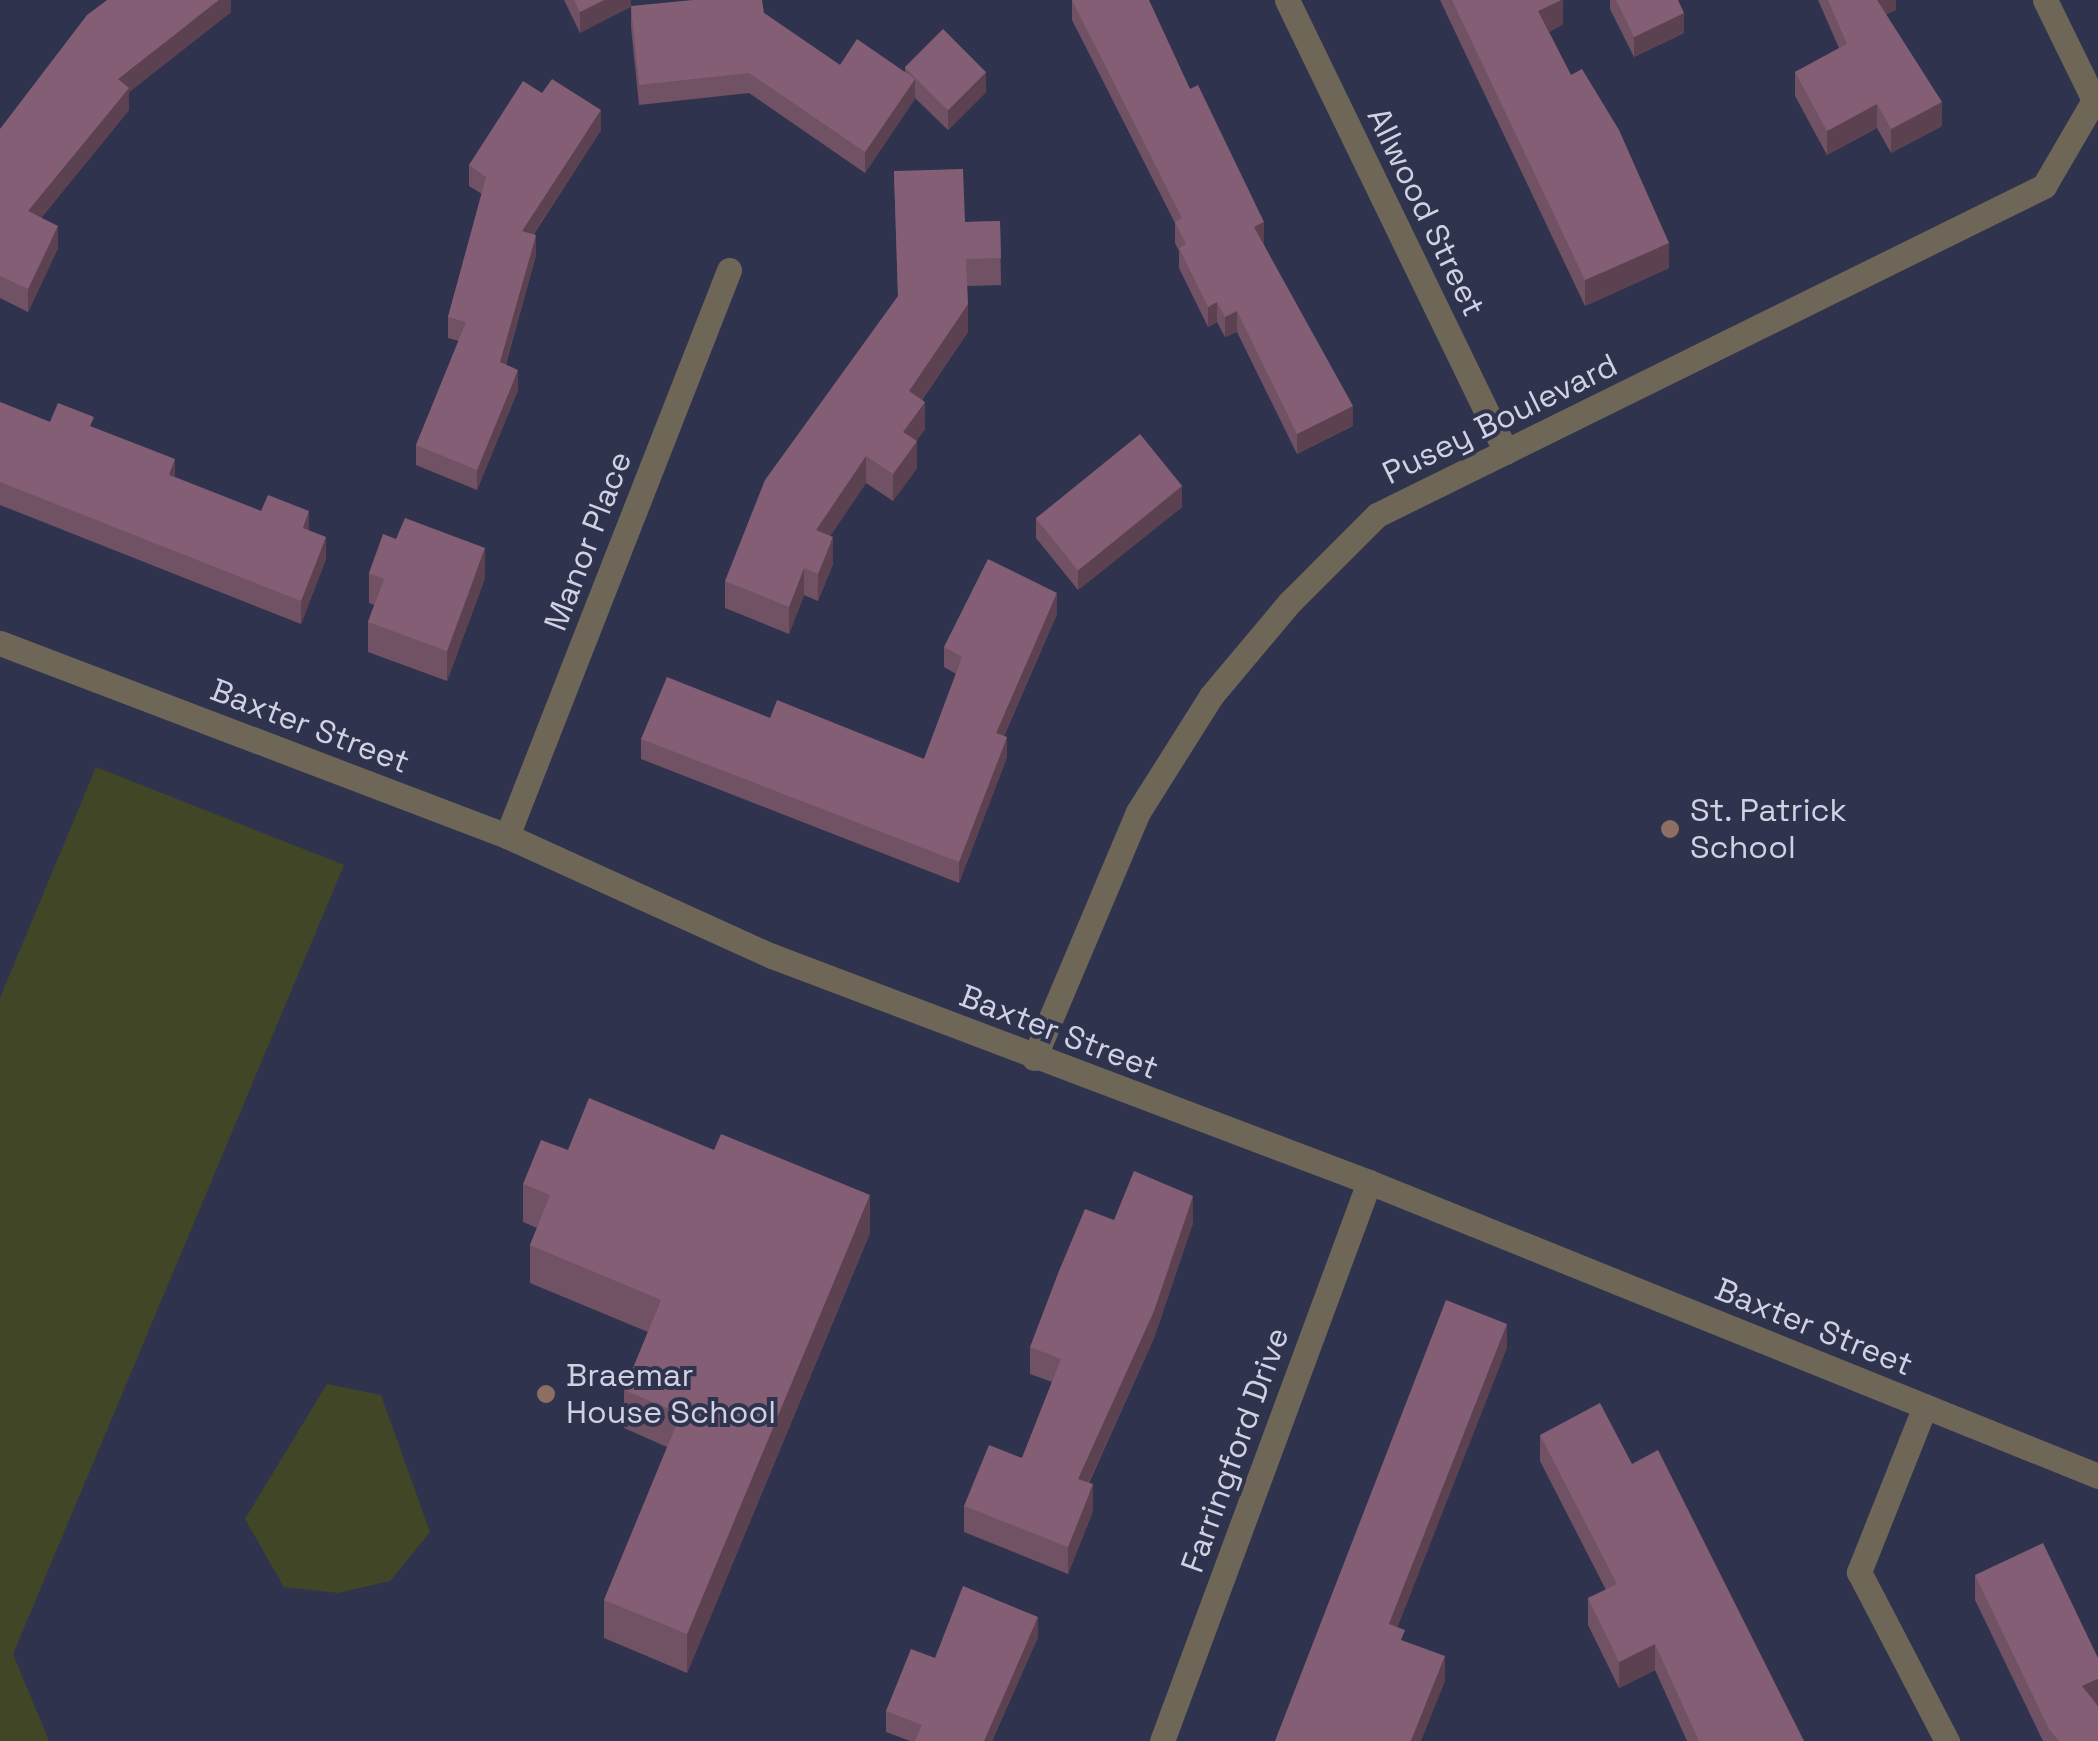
<!DOCTYPE html>
<html>
<head>
<meta charset="utf-8">
<style>
  body { margin:0 }
  #map { position:relative; width:2098px; height:1741px; overflow:hidden; background:#30334d; font-family:"Space Grotesk",sans-serif }
  div>[style] { position:absolute }
  .green>* { inset:0; background:#414726 }
  .minor>* { height:25px; margin:-12.5px; padding:0 12.5px; transform-origin:12.5px; border-radius:12.5px; background:#6e6757 }
  .wall>* { inset:0; background:#715164 }
  .shaded-wall>* { inset:0; background:#5c4251 }
  .building>* { inset:0; background:#835e74; transform-origin:0 0 }
  .dots>* { width:28px; height:28px; translate:-50% -50%; box-sizing:border-box; border:5px solid #30334d; border-radius:50% }
  span { translate:-50% -50%; white-space:nowrap; text-align:center; line-height:1.15; -webkit-text-stroke:8px #30334d; paint-order:stroke }
  .street-label { font-size:32px; color:#d0d2e3 }
  .poi-label { font-size:32px; color:#d0d2e3 }
  .left { translate:0 -50%; text-align:left }
</style>
</head>
<body>
<div id="map">
  <div class="green">
    <i style="clip-path:polygon(96px 767px,344px 865px,13px 1654px,49px 1741px,0 1741px,0 998px)"></i>
    <i style="clip-path:polygon(327px 1384px,381px 1395px,430px 1532px,390px 1581px,338px 1593px,284px 1587px,245px 1519px)"></i>
  </div>
  <div class="minor">
    <i style="left:1287px;top:0;width:502px;rotate:64.15deg"></i>
    <i style="left:0;top:643px;width:542px;rotate:20.84deg"></i>
    <i style="left:507px;top:836px;width:291px;rotate:24.4deg"></i>
    <i style="left:772px;top:956px;width:638px;rotate:20.73deg"></i>
    <i style="left:1369px;top:1182px;width:786px;rotate:21.96deg"></i>
    <i style="left:507px;top:836px;width:608px;rotate:-68.58deg"></i>
    <i style="left:1034px;top:1058px;width:267px;rotate:-67.1deg"></i>
    <i style="left:1138px;top:812px;width:137px;rotate:-57.8deg"></i>
    <i style="left:1211px;top:696px;width:123px;rotate:-50deg"></i>
    <i style="left:1290px;top:602px;width:123px;rotate:-45deg"></i>
    <i style="left:1377px;top:515px;width:744px;rotate:-26.25deg"></i>
    <i style="left:2044px;top:186px;width:99px;rotate:-59.8deg"></i>
    <i style="left:2094px;top:100px;width:111px;rotate:-116.1deg"></i>
    <i style="left:1925px;top:1406px;width:179px;rotate:111.7deg"></i>
    <i style="left:1859px;top:1572px;width:191px;rotate:62.5deg"></i>
    <i style="left:1162px;top:1741px;width:596px;rotate:-69.68deg"></i>
  </div>
  <div class="wall">
    <i style="clip-path:polygon(231px 0,231px 12px,129px 92px,129px 110px,41px 218px,58px 248px,28px 312px,0 298px,0 129px)"></i>
    <i style="clip-path:polygon(564px 0,631px 0,580px 33px)"></i>
    <i style="clip-path:polygon(1072px 0,1190px 89px,1264px 242px,1263px 243px,1353px 426px,1297px 454px,1237px 332px,1225px 337px,1217px 322px,1208px 327px,1179px 268px,1179px 251px,1175px 243px,1175px 223px,1072px 20px)"></i>
    <i style="clip-path:polygon(1440px 0,1563px 0,1563px 24px,1549px 32px,1669px 268px,1585px 306px)"></i>
    <i style="clip-path:polygon(1610px 0,1678px 0,1684px 33px,1634px 57px,1610px 9px)"></i>
    <i style="clip-path:polygon(1818px 0,1896px 0,1896px 10px,1886px 14px,1942px 126px,1891px 153px,1877px 128px,1827px 155px,1795px 96px,1795px 72px,1839px 48px)"></i>
    <i style="clip-path:polygon(631px 6px,764px 13px,840px 65px,905px 72px,905px 67px,986px 92px,948px 130px,915px 98px,865px 173px,749px 93px,639px 105px,631px 27px)"></i>
    <i style="clip-path:polygon(601px 130px,534px 234px,536px 255px,506px 364px,518px 390px,477px 490px,416px 465px,416px 445px,459px 341px,448px 338px,448px 317px,482px 194px,469px 186px,469px 165px)"></i>
    <i style="clip-path:polygon(894px 171px,965px 222px,1000px 221px,1001px 285px,967px 286px,968px 332px,922px 400px,925px 429px,916px 441px,917px 468px,893px 501px,866px 483px,830px 536px,833px 564px,818px 601px,804px 595px,789px 634px,725px 608px,725px 581px,898px 297px)"></i>
    <i style="clip-path:polygon(0 402px,50px 422px,94px 428px,175px 477px,309px 530px,326px 559px,301px 624px,0 505px)"></i>
    <i style="clip-path:polygon(1182px 507px,1078px 590px,1036px 538px,1036px 518px)"></i>
    <i style="clip-path:polygon(396px 539px,485px 578px,447px 681px,368px 652px,368px 622px,374px 605px,369px 603px,369px 573px)"></i>
    <i style="clip-path:polygon(1057px 614px,1004px 736px,1007px 757px,959px 883px,641px 759px,641px 739px,770px 718px,924px 759px,956px 674px,944px 667px,944px 647px)"></i>
    <i style="clip-path:polygon(568px 1150px,870px 1233px,687px 1673px,604px 1638px,604px 1600px,667px 1447px,624px 1428px,624px 1390px,648px 1332px,530px 1283px,530px 1245px,537px 1228px,523px 1222px,523px 1184px)"></i>
    <i style="clip-path:polygon(1114px 1220px,1193px 1223px,1154px 1338px,1089px 1483px,1093px 1511px,1068px 1574px,964px 1532px,964px 1506px,1022px 1458px,1052px 1382px,1030px 1374px,1030px 1347px)"></i>
    <i style="clip-path:polygon(1540px 1435px,1632px 1464px,1804px 1741px,1687px 1741px,1655px 1670px,1619px 1688px,1588px 1625px,1588px 1598px,1606px 1590px,1540px 1461px)"></i>
    <i style="clip-path:polygon(1975px 1575px,2097px 1704px,2098px 1741px,2043px 1741px,1975px 1600px)"></i>
    <i style="clip-path:polygon(1038px 1637px,992px 1741px,910px 1741px,886px 1732px,886px 1711px,935px 1658px)"></i>
  </div>
  <div class="shaded-wall">
    <i style="clip-path:polygon(219px 0,231px 0,231px 12px,129px 92px,129px 110px,28px 234px,28px 211px,118px 79px)"></i>
    <i style="clip-path:polygon(604px 0,631px 0,631px 7px,580px 33px,580px 12px)"></i>
    <i style="clip-path:polygon(1561px 0,1563px 0,1563px 24px,1538px 37px,1538px 11px)"></i>
    <i style="clip-path:polygon(1874px 0,1896px 0,1896px 10px,1874px 20px)"></i>
    <i style="clip-path:polygon(1684px 13px,1684px 33px,1634px 57px,1634px 37px)"></i>
    <i style="clip-path:polygon(986px 72px,986px 92px,948px 130px,948px 110px)"></i>
    <i style="clip-path:polygon(915px 79px,915px 99px,865px 173px,865px 152px)"></i>
    <i style="clip-path:polygon(1942px 102px,1942px 126px,1891px 153px,1891px 129px)"></i>
    <i style="clip-path:polygon(1877px 104px,1877px 128px,1827px 155px,1827px 131px)"></i>
    <i style="clip-path:polygon(601px 110px,601px 130px,522px 251px,522px 231px)"></i>
    <i style="clip-path:polygon(1264px 222px,1264px 242px,1254px 247px,1254px 227px)"></i>
    <i style="clip-path:polygon(58px 226px,58px 248px,28px 312px,28px 289px)"></i>
    <i style="clip-path:polygon(536px 235px,536px 255px,500px 383px,500px 362px)"></i>
    <i style="clip-path:polygon(1669px 243px,1669px 268px,1585px 306px,1585px 280px)"></i>
    <i style="clip-path:polygon(1217px 302px,1217px 322px,1208px 327px,1208px 307px)"></i>
    <i style="clip-path:polygon(968px 304px,968px 332px,909px 418px,909px 391px)"></i>
    <i style="clip-path:polygon(1237px 311px,1237px 332px,1225px 337px,1225px 317px)"></i>
    <i style="clip-path:polygon(518px 370px,518px 390px,477px 490px,477px 470px)"></i>
    <i style="clip-path:polygon(925px 402px,925px 429px,903px 459px,903px 432px)"></i>
    <i style="clip-path:polygon(1353px 406px,1353px 426px,1297px 454px,1297px 434px)"></i>
    <i style="clip-path:polygon(917px 441px,917px 468px,893px 501px,893px 474px)"></i>
    <i style="clip-path:polygon(866px 456px,866px 483px,816px 557px,816px 530px)"></i>
    <i style="clip-path:polygon(175px 459px,175px 482px,169px 475px)"></i>
    <i style="clip-path:polygon(1182px 486px,1182px 507px,1078px 590px,1078px 570px)"></i>
    <i style="clip-path:polygon(309px 511px,309px 534px,303px 528px)"></i>
    <i style="clip-path:polygon(326px 537px,326px 559px,301px 624px,301px 601px)"></i>
    <i style="clip-path:polygon(833px 537px,833px 564px,818px 601px,818px 574px)"></i>
    <i style="clip-path:polygon(485px 548px,485px 578px,447px 681px,447px 651px)"></i>
    <i style="clip-path:polygon(804px 568px,804px 595px,789px 634px,789px 607px)"></i>
    <i style="clip-path:polygon(1057px 593px,1057px 614px,996px 753px,996px 733px)"></i>
    <i style="clip-path:polygon(1007px 737px,1007px 757px,959px 883px,959px 862px)"></i>
    <i style="clip-path:polygon(870px 1195px,870px 1233px,687px 1673px,687px 1634px)"></i>
    <i style="clip-path:polygon(1193px 1196px,1193px 1223px,1154px 1338px,1078px 1505px,1078px 1479px)"></i>
    <i style="clip-path:polygon(1507px 1324px,1507px 1348px,1389px 1649px,1389px 1624px)"></i>
    <i style="clip-path:polygon(1093px 1484px,1093px 1511px,1068px 1574px,1068px 1547px)"></i>
    <i style="clip-path:polygon(1038px 1617px,1038px 1637px,992px 1741px,984px 1741px)"></i>
    <i style="clip-path:polygon(1655px 1644px,1655px 1670px,1619px 1688px,1619px 1662px)"></i>
    <i style="clip-path:polygon(1445px 1656px,1445px 1681px,1421px 1741px,1411px 1741px)"></i>
    <i style="clip-path:polygon(2098px 1679px,2098px 1704px,2082px 1712px,2082px 1686px)"></i>
  </div>
  <div class="building">
    <i style="clip-path:polygon(107px 0,219px 0,118px 79px,129px 88px,28px 211px,58px 226px,28px 289px,0 276px,0 129px,87px 15px)"></i>
    <i style="clip-path:polygon(574px 0,604px 0,580px 12px)"></i>
    <i style="clip-path:polygon(693px 0,762px 0,764px 13px,840px 65px,857px 39px,915px 79px,865px 152px,749px 73px,639px 85px,631px 6px)"></i>
    <i style="clip-path:polygon(1072px 0,1149px 0,1190px 89px,1198px 85px,1264px 222px,1254px 227px,1353px 406px,1297px 434px,1237px 311px,1225px 317px,1217px 302px,1208px 307px,1179px 248px,1186px 244px,1175px 222px,1182px 218px)"></i>
    <i style="clip-path:polygon(1452px 0,1561px 0,1538px 11px,1571px 75px,1582px 69px,1619px 130px,1669px 243px,1585px 280px)"></i>
    <i style="clip-path:polygon(1616px 0,1678px 0,1684px 13px,1634px 37px)"></i>
    <i style="clip-path:polygon(1828px 0,1877px 0,1942px 102px,1891px 129px,1877px 104px,1827px 131px,1795px 72px,1847px 44px)"></i>
    <i style="left:943px;top:29px;width:61px;height:54px;rotate:45deg"></i>
    <i style="clip-path:polygon(552px 79px,601px 110px,522px 231px,536px 235px,500px 362px,518px 370px,477px 470px,416px 445px,466px 322px,448px 317px,486px 177px,469px 165px,523px 81px,542px 93px)"></i>
    <i style="clip-path:polygon(963px 169px,965px 222px,1000px 221px,1001px 258px,966px 259px,968px 304px,909px 391px,925px 402px,903px 432px,917px 441px,893px 474px,866px 456px,816px 530px,833px 537px,818px 574px,804px 568px,789px 607px,725px 581px,765px 480px,898px 296px,894px 171px)"></i>
    <i style="clip-path:polygon(0 402px,50px 422px,58px 403px,94px 417px,90px 426px,175px 459px,169px 475px,261px 511px,268px 495px,309px 511px,303px 528px,326px 537px,301px 601px,0 482px)"></i>
    <i style="left:1140px;top:434px;width:67px;height:134px;rotate:51deg"></i>
    <i style="clip-path:polygon(405px 518px,485px 548px,447px 651px,368px 622px,384px 579px,369px 573px,383px 534px,396px 539px)"></i>
    <i style="clip-path:polygon(988px 559px,1057px 593px,996px 733px,1007px 737px,959px 862px,641px 739px,667px 677px,770px 718px,777px 700px,924px 759px,962px 657px,944px 647px)"></i>
    <i style="clip-path:polygon(589px 1098px,714px 1150px,721px 1134px,870px 1195px,687px 1634px,604px 1600px,681px 1414px,624px 1390px,661px 1300px,530px 1245px,550px 1195px,523px 1184px,541px 1140px,568px 1150px)"></i>
    <i style="clip-path:polygon(1134px 1171px,1193px 1196px,1154px 1311px,1078px 1479px,1093px 1484px,1068px 1547px,964px 1506px,989px 1445px,1022px 1458px,1061px 1359px,1030px 1347px,1059px 1271px,1085px 1209px,1114px 1220px)"></i>
    <i style="clip-path:polygon(1446px 1300px,1507px 1324px,1389px 1624px,1405px 1630px,1401px 1640px,1445px 1656px,1411px 1741px,1275px 1741px)"></i>
    <i style="clip-path:polygon(1600px 1403px,1632px 1464px,1658px 1450px,1804px 1741px,1699px 1741px,1655px 1644px,1619px 1662px,1588px 1598px,1617px 1584px,1540px 1435px)"></i>
    <i style="clip-path:polygon(2043px 1543px,2098px 1658px,2098px 1679px,2082px 1686px,2098px 1706px,2098px 1741px,2059px 1741px,2049px 1729px,1975px 1575px)"></i>
    <i style="clip-path:polygon(963px 1586px,1038px 1617px,984px 1741px,915px 1741px,922px 1725px,886px 1711px,911px 1649px,935px 1658px)"></i>
  </div>
  <div class="dots">
    <i style="left:1670px;top:829px;background:#8d6e63"></i>
    <i style="left:546px;top:1394px;background:#8d6e63"></i>
  </div>
  <div class="street-label">
    <span style="left:1426px;top:212px;rotate:64deg">Allwood Street</span>
    <span style="left:1500px;top:419px;rotate:-26deg">Pusey Boulevard</span>
    <span style="left:588px;top:541px;rotate:-69deg">Manor Place</span>
    <span style="left:310px;top:726px;rotate:21deg">Baxter Street</span>
    <span style="left:1059px;top:1032px;rotate:21deg">Baxter Street</span>
    <span style="left:1814px;top:1327px;rotate:22deg">Baxter Street</span>
    <span style="left:1235px;top:1450px;rotate:-70deg">Farringford Drive</span>
  </div>
  <div class="poi-label">
    <span class="left" style="left:1690px;top:829px">St. Patrick<br>School</span>
    <span class="left" style="left:566px;top:1394px">Braemar<br>House School</span>
  </div>
</div>
</body>
</html>
